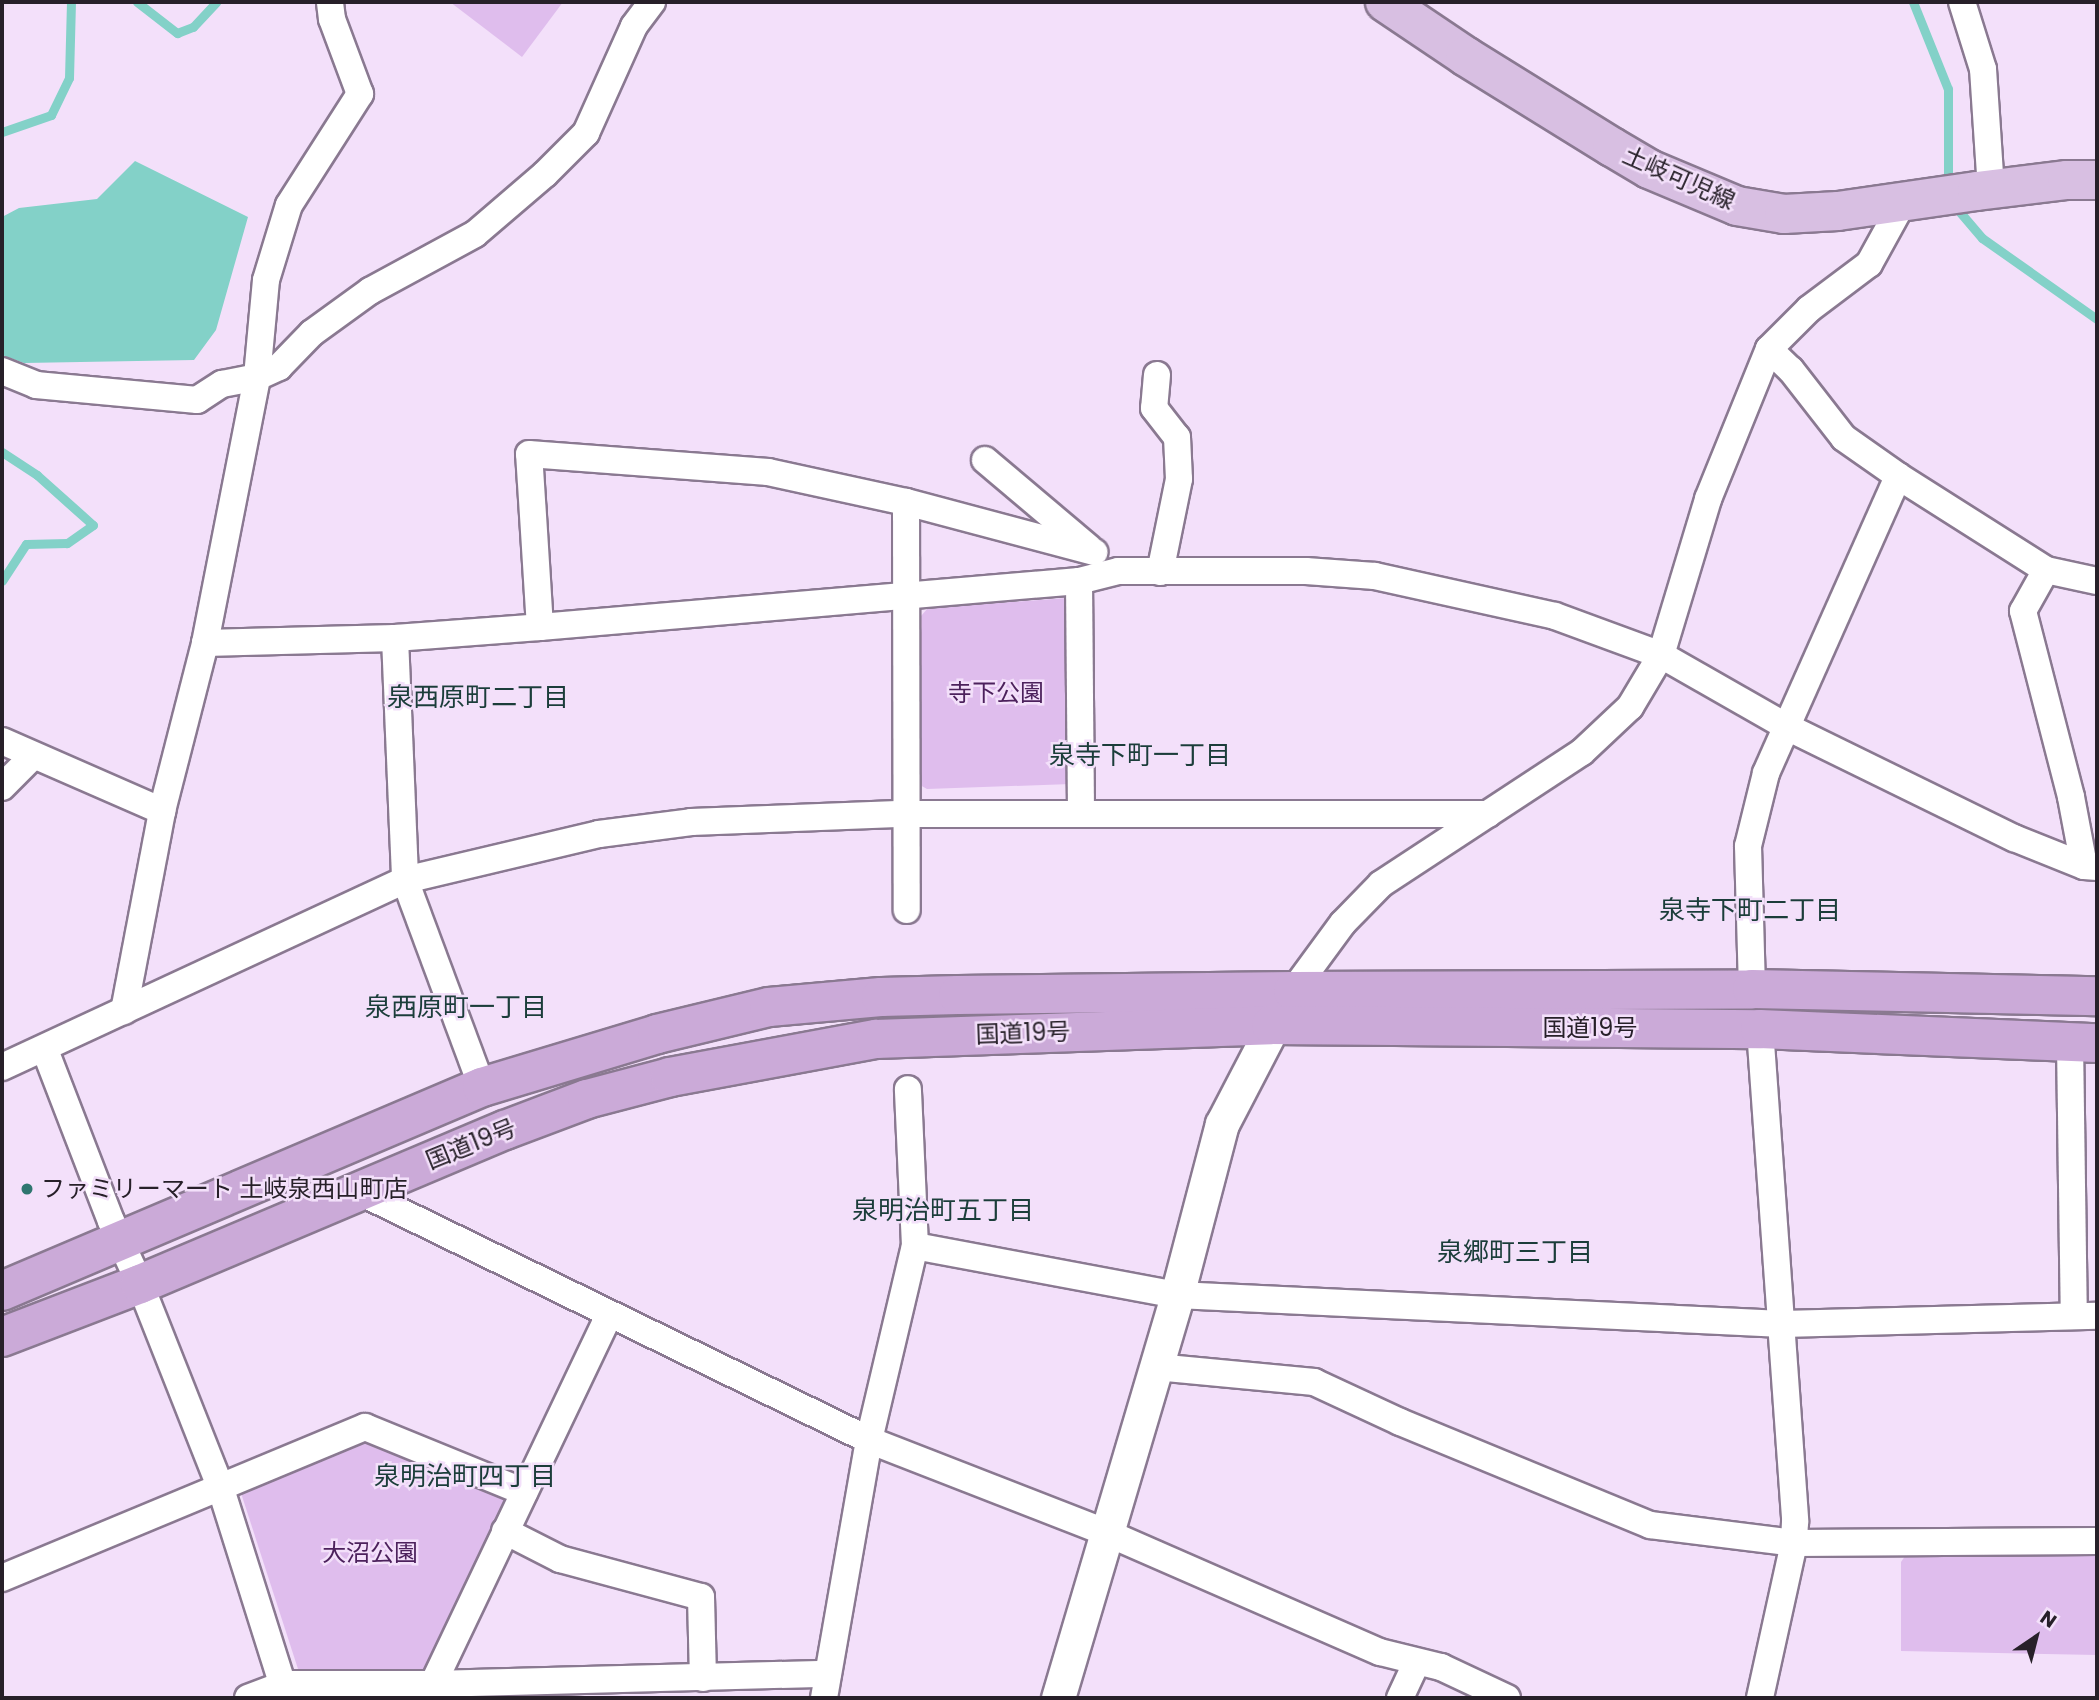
<!DOCTYPE html>
<html>
<head>
<meta charset="utf-8">
<style>
  body { margin:0 }
  #map { position:relative; width:2099px; height:1700px; overflow:hidden; background:#f3e0fa; font-family:Poppins,"Noto Sans JP",sans-serif }
  div>[style] { position:absolute }
  .green>* { inset:0; background:#dfbded }
  .water>* { inset:0; background:#83d1c8 }
  .stream>* { height:9px; margin:-4.5px; padding:0 4.5px; transform-origin:4.5px; border-radius:4.5px; background:#83d1c8 }
  .roads { filter:drop-shadow(2px 0 #8a7991) drop-shadow(-2px 0 #8a7991) drop-shadow(0 2px #8a7991) drop-shadow(0 -2px #8a7991) }
  .minor>* { height:26px; margin:-13px; padding:0 13px; transform-origin:13px; border-radius:13px; background:#fff }
  .tertiary>* { height:33px; margin:-16.5px; padding:0 16.5px; transform-origin:16.5px; border-radius:16.5px; background:#fff }
  .primary>* { height:38px; margin:-19px; padding:0 19px; transform-origin:19px; border-radius:19px; background:#d8bfe2 }
  .trunk>* { height:38px; margin:-19px; padding:0 19px; transform-origin:19px; border-radius:19px; background:#cbaad8 }
  .dots>* { width:19px; height:19px; translate:-50% -50%; box-sizing:border-box; border:4px solid #f3e0fa; border-radius:50% }
  span { translate:-50% -50%; white-space:nowrap; text-align:center; line-height:1.15; -webkit-text-stroke:5px #f3e0fa; paint-order:stroke }
  .street-label { font-size:24px; color:#272029 }
  .park-label { font-size:24px; color:#4c215c }
  .poi-label { font-size:24px; color:#272029 }
  .left { translate:0 -50%; text-align:left }
  .neighbourhood-label { font-size:26px; color:#1b3d3a }
  .frame { position:absolute; inset:0; border:4px solid #272029; pointer-events:none }
  .north { position:absolute; left:2001px; top:1602px; width:70px; height:70px; -webkit-text-stroke:5px #f3e0fa; paint-order:stroke; rotate:35deg; font-size:19px; font-weight:700; line-height:28px; text-align:center; color:#272029 }
  .north::after { content:''; display:block; margin:auto; width:24px; height:32px; background:#272029; clip-path:polygon(50% 0,100% 100%,50% 72%,0 100%) }
</style>
</head>
<body>
<div id="map">
  <div class="green">
    <i style="clip-path:polygon(450px 2px,563px 2px,522px 57px)"></i>
    <i style="clip-path:polygon(1067px 598px,1071px 784px,927px 789px,920px 785px,921px 616px,928px 608px)"></i>
    <i style="clip-path:polygon(366px 1437px,509px 1495px,426px 1673px,309px 1676px,298px 1669px,241px 1493px,248px 1481px)"></i>
    <i style="clip-path:polygon(2097px 1548px,2097px 1655px,1901px 1651px,1901px 1562px,1910px 1549px)"></i>
  </div>
  <div class="water">
    <i style="clip-path:polygon(135px 161px,248px 217px,216px 330px,194px 360px,24px 363px,2px 355px,2px 217px,19px 208px,97px 199px)"></i>
  </div>
  <div class="stream">
    <i style="left:137px;top:2px;width:51px;rotate:37.8deg"></i>
    <i style="left:177px;top:33px;width:17px;rotate:-21deg"></i>
    <i style="left:193px;top:27px;width:34px;rotate:-47deg"></i>
    <i style="left:1913px;top:2px;width:94px;rotate:68.1deg"></i>
    <i style="left:1948px;top:89px;width:96px;rotate:90deg"></i>
    <i style="left:2px;top:132px;width:52px;rotate:-19.1deg"></i>
    <i style="left:51px;top:115px;width:41px;rotate:-64.1deg"></i>
    <i style="left:69px;top:78px;width:76px;rotate:-88.5deg"></i>
    <i style="left:1953px;top:204px;width:45px;rotate:49.5deg"></i>
    <i style="left:1982px;top:238px;width:141px;rotate:35.2deg"></i>
    <i style="left:2px;top:452px;width:42px;rotate:33.3deg"></i>
    <i style="left:37px;top:475px;width:75px;rotate:41.8deg"></i>
    <i style="left:93px;top:525px;width:32px;rotate:145deg"></i>
    <i style="left:67px;top:543px;width:41px;rotate:178.6deg"></i>
    <i style="left:26px;top:544px;width:44px;rotate:123deg"></i>
  </div>
  <div class="roads">
    <div class="minor">
      <i style="left:1962px;top:2px;width:70px;rotate:72.6deg"></i>
      <i style="left:1983px;top:69px;width:121px;rotate:86.2deg"></i>
      <i style="left:1769px;top:349px;width:30px;rotate:44deg"></i>
      <i style="left:1791px;top:370px;width:86px;rotate:52.1deg"></i>
      <i style="left:1844px;top:438px;width:66px;rotate:35.1deg"></i>
      <i style="left:1898px;top:476px;width:175px;rotate:32.4deg"></i>
      <i style="left:2046px;top:570px;width:52px;rotate:12.2deg"></i>
      <i style="left:2px;top:371px;width:37px;rotate:22deg"></i>
      <i style="left:36px;top:385px;width:162px;rotate:5.3deg"></i>
      <i style="left:197px;top:400px;width:30px;rotate:-33deg"></i>
      <i style="left:222px;top:384px;width:36px;rotate:-11deg"></i>
      <i style="left:257px;top:377px;width:24px;rotate:-24deg"></i>
      <i style="left:279px;top:367px;width:47px;rotate:-45.9deg"></i>
      <i style="left:312px;top:333px;width:72px;rotate:-35.9deg"></i>
      <i style="left:370px;top:291px;width:119px;rotate:-28.5deg"></i>
      <i style="left:475px;top:234px;width:92px;rotate:-40.6deg"></i>
      <i style="left:545px;top:174px;width:58px;rotate:-45deg"></i>
      <i style="left:586px;top:133px;width:117px;rotate:-65.8deg"></i>
      <i style="left:634px;top:26px;width:30px;rotate:-53deg"></i>
      <i style="left:1157px;top:375px;width:33px;rotate:95deg"></i>
      <i style="left:1154px;top:408px;width:37px;rotate:52deg"></i>
      <i style="left:1177px;top:437px;width:42px;rotate:87.3deg"></i>
      <i style="left:1179px;top:479px;width:95px;rotate:101.5deg"></i>
      <i style="left:985px;top:460px;width:136px;rotate:40.2deg"></i>
      <i style="left:906px;top:502px;width:408px;rotate:89.9deg"></i>
      <i style="left:2046px;top:570px;width:47px;rotate:119.3deg"></i>
      <i style="left:2023px;top:611px;width:192px;rotate:75.5deg"></i>
      <i style="left:2071px;top:797px;width:70px;rotate:79.3deg"></i>
      <i style="left:1079px;top:581px;width:231px;rotate:89.5deg"></i>
      <i style="left:540px;top:627px;width:173px;rotate:-93.6deg"></i>
      <i style="left:529px;top:454px;width:240px;rotate:4.3deg"></i>
      <i style="left:768px;top:472px;width:141px;rotate:12.3deg"></i>
      <i style="left:906px;top:502px;width:195px;rotate:14.9deg"></i>
      <i style="left:395px;top:638px;width:242px;rotate:87.6deg"></i>
      <i style="left:405px;top:880px;width:221px;rotate:69.6deg"></i>
      <i style="left:205px;top:643px;width:190px;rotate:-1.5deg"></i>
      <i style="left:395px;top:638px;width:145px;rotate:-4.3deg"></i>
      <i style="left:540px;top:627px;width:541px;rotate:-4.88deg"></i>
      <i style="left:1079px;top:581px;width:40px;rotate:-14.4deg"></i>
      <i style="left:1118px;top:571px;width:188px"></i>
      <i style="left:1306px;top:571px;width:69px;rotate:4.1deg"></i>
      <i style="left:1375px;top:576px;width:184px;rotate:12.5deg"></i>
      <i style="left:1555px;top:616px;width:113px;rotate:20.2deg"></i>
      <i style="left:1661px;top:655px;width:145px;rotate:29.7deg"></i>
      <i style="left:1787px;top:727px;width:253px;rotate:26.1deg"></i>
      <i style="left:2014px;top:838px;width:75px;rotate:21.8deg"></i>
      <i style="left:2084px;top:866px;width:13px;rotate:4deg"></i>
      <i style="left:2px;top:741px;width:175px;rotate:23.6deg"></i>
      <i style="left:2px;top:787px;width:44px;rotate:-45deg"></i>
      <i style="left:1752px;top:989px;width:143px;rotate:-91.6deg"></i>
      <i style="left:1748px;top:846px;width:75px;rotate:-76.1deg"></i>
      <i style="left:1766px;top:773px;width:325px;rotate:-66deg"></i>
      <i style="left:1293px;top:991px;width:84px;rotate:-53.7deg"></i>
      <i style="left:1343px;top:923px;width:54px;rotate:-45.7deg"></i>
      <i style="left:1381px;top:884px;width:240px;rotate:-33.3deg"></i>
      <i style="left:1582px;top:752px;width:66px;rotate:-43.2deg"></i>
      <i style="left:1630px;top:707px;width:61px;rotate:-59.2deg"></i>
      <i style="left:1661px;top:655px;width:163px;rotate:-73.2deg"></i>
      <i style="left:1708px;top:499px;width:162px;rotate:-67.9deg"></i>
      <i style="left:1769px;top:349px;width:57px;rotate:-45deg"></i>
      <i style="left:1809px;top:309px;width:75px;rotate:-36.9deg"></i>
      <i style="left:1869px;top:264px;width:68px;rotate:-61.2deg"></i>
      <i style="left:124px;top:1011px;width:204px;rotate:-79.2deg"></i>
      <i style="left:162px;top:811px;width:173px;rotate:-75.6deg"></i>
      <i style="left:205px;top:643px;width:271px;rotate:-78.9deg"></i>
      <i style="left:257px;top:377px;width:97px;rotate:-84.7deg"></i>
      <i style="left:266px;top:280px;width:78px;rotate:-73deg"></i>
      <i style="left:289px;top:205px;width:132px;rotate:-57.4deg"></i>
      <i style="left:360px;top:94px;width:80px;rotate:-110.5deg"></i>
      <i style="left:332px;top:19px;width:17px;rotate:-97deg"></i>
      <i style="left:1760px;top:1029px;width:494px;rotate:85.9deg"></i>
      <i style="left:1795px;top:1522px;width:21px;rotate:93deg"></i>
      <i style="left:1794px;top:1543px;width:159px;rotate:102.4deg"></i>
      <i style="left:2070px;top:1042px;width:274px;rotate:89.2deg"></i>
      <i style="left:45px;top:1050px;width:183px;rotate:68.9deg"></i>
      <i style="left:111px;top:1221px;width:69px;rotate:65.3deg"></i>
      <i style="left:140px;top:1284px;width:217px;rotate:68.4deg"></i>
      <i style="left:220px;top:1486px;width:222px;rotate:72.5deg"></i>
      <i style="left:2px;top:1067px;width:444px;rotate:-24.9deg"></i>
      <i style="left:405px;top:880px;width:199px;rotate:-13.3deg"></i>
      <i style="left:599px;top:834px;width:93px;rotate:-7.4deg"></i>
      <i style="left:691px;top:822px;width:213px;rotate:-2.2deg"></i>
      <i style="left:904px;top:814px;width:584px"></i>
      <i style="left:358px;top:1191px;width:568px;rotate:25.98deg"></i>
      <i style="left:869px;top:1440px;width:253px;rotate:21.3deg"></i>
      <i style="left:1105px;top:1532px;width:300px;rotate:23.6deg"></i>
      <i style="left:1380px;top:1652px;width:63px;rotate:13.8deg"></i>
      <i style="left:1441px;top:1667px;width:73px;rotate:25.2deg"></i>
      <i style="left:915px;top:1246px;width:267px;rotate:10.6deg"></i>
      <i style="left:1177px;top:1295px;width:606px;rotate:2.74deg"></i>
      <i style="left:1782px;top:1324px;width:315px;rotate:-1.5deg"></i>
      <i style="left:1156px;top:1367px;width:159px;rotate:5.4deg"></i>
      <i style="left:1314px;top:1382px;width:95px;rotate:24.9deg"></i>
      <i style="left:1400px;top:1422px;width:270px;rotate:22.4deg"></i>
      <i style="left:1650px;top:1525px;width:145px;rotate:7.1deg"></i>
      <i style="left:1794px;top:1543px;width:303px;rotate:-0.4deg"></i>
      <i style="left:505px;top:1531px;width:62px;rotate:27deg"></i>
      <i style="left:560px;top:1559px;width:146px;rotate:15.1deg"></i>
      <i style="left:701px;top:1597px;width:81px;rotate:88.6deg"></i>
      <i style="left:2px;top:1578px;width:393px;rotate:-22.6deg"></i>
      <i style="left:365px;top:1427px;width:172px;rotate:22.2deg"></i>
      <i style="left:433px;top:1684px;width:409px;rotate:-64.5deg"></i>
      <i style="left:248px;top:1698px;width:39px;rotate:-21deg"></i>
      <i style="left:284px;top:1684px;width:149px"></i>
      <i style="left:433px;top:1684px;width:395px;rotate:-1.5deg"></i>
      <i style="left:824px;top:1698px;width:262px;rotate:-80.1deg"></i>
      <i style="left:869px;top:1440px;width:199px;rotate:-76.7deg"></i>
      <i style="left:915px;top:1246px;width:157px;rotate:-92.6deg"></i>
      <i style="left:1400px;top:1698px;width:38px;rotate:-65deg"></i>
    </div>
    <div class="tertiary">
      <i style="left:1058px;top:1698px;width:420px;rotate:-73.5deg"></i>
      <i style="left:1177px;top:1295px;width:177px;rotate:-75.3deg"></i>
      <i style="left:1222px;top:1124px;width:134px;rotate:-62.5deg"></i>
    </div>
    <div class="primary">
      <i style="left:1385px;top:2px;width:97px;rotate:34deg"></i>
      <i style="left:1465px;top:56px;width:173px;rotate:31.8deg"></i>
      <i style="left:1612px;top:147px;width:43px;rotate:30.7deg"></i>
      <i style="left:1649px;top:169px;width:95px;rotate:22.8deg"></i>
      <i style="left:1737px;top:206px;width:48px;rotate:9.7deg"></i>
      <i style="left:1784px;top:214px;width:54px;rotate:-3.2deg"></i>
      <i style="left:1838px;top:211px;width:140px;rotate:-8.2deg"></i>
      <i style="left:1977px;top:191px;width:91px;rotate:-7deg"></i>
      <i style="left:2067px;top:180px;width:30px"></i>
    </div>
    <div class="trunk">
      <i style="left:2px;top:1291px;width:522px;rotate:-23.03deg"></i>
      <i style="left:482px;top:1087px;width:183px;rotate:-16.8deg"></i>
      <i style="left:657px;top:1034px;width:115px;rotate:-13.6deg"></i>
      <i style="left:769px;top:1007px;width:112px;rotate:-5.1deg"></i>
      <i style="left:881px;top:997px;width:77px;rotate:-1.5deg"></i>
      <i style="left:958px;top:995px;width:335px;rotate:-0.7deg"></i>
      <i style="left:1293px;top:991px;width:459px;rotate:-0.2deg"></i>
      <i style="left:1752px;top:989px;width:345px;rotate:1.2deg"></i>
      <i style="left:2px;top:1337px;width:148px;rotate:-21deg"></i>
      <i style="left:140px;top:1284px;width:396px;rotate:-22.9deg"></i>
      <i style="left:505px;top:1130px;width:88px;rotate:-20.7deg"></i>
      <i style="left:587px;top:1099px;width:86px;rotate:-14.8deg"></i>
      <i style="left:670px;top:1077px;width:209px;rotate:-10.5deg"></i>
      <i style="left:876px;top:1039px;width:395px;rotate:-2deg"></i>
      <i style="left:1271px;top:1025px;width:489px;rotate:0.5deg"></i>
      <i style="left:1760px;top:1029px;width:337px;rotate:2.4deg"></i>
    </div>
  </div>
  <div class="dots">
    <i style="left:27px;top:1189px;background:#2e766f"></i>
  </div>
  <div class="street-label">
    <span style="left:1679px;top:178px;rotate:24deg">土岐可児線</span>
    <span style="left:1590px;top:1028px">国道19号</span>
    <span style="left:1023px;top:1033px;rotate:-2deg">国道19号</span>
    <span style="left:471px;top:1144px;rotate:-22deg">国道19号</span>
  </div>
  <div class="park-label">
    <span style="left:996px;top:693px">寺下公園</span>
    <span style="left:370px;top:1553px">大沼公園</span>
  </div>
  <div class="poi-label">
    <span class="left" style="left:41px;top:1189px">ファミリーマート 土岐泉西山町店</span>
  </div>
  <div class="neighbourhood-label">
    <span style="left:478px;top:698px">泉西原町二丁目</span>
    <span style="left:1140px;top:756px">泉寺下町一丁目</span>
    <span style="left:1750px;top:911px">泉寺下町二丁目</span>
    <span style="left:456px;top:1008px">泉西原町一丁目</span>
    <span style="left:943px;top:1211px">泉明治町五丁目</span>
    <span style="left:1515px;top:1253px">泉郷町三丁目</span>
    <span style="left:465px;top:1477px">泉明治町四丁目</span>
  </div>
  <div class="frame"></div>
  <div class="north">N</div>
</div>
</body>
</html>
